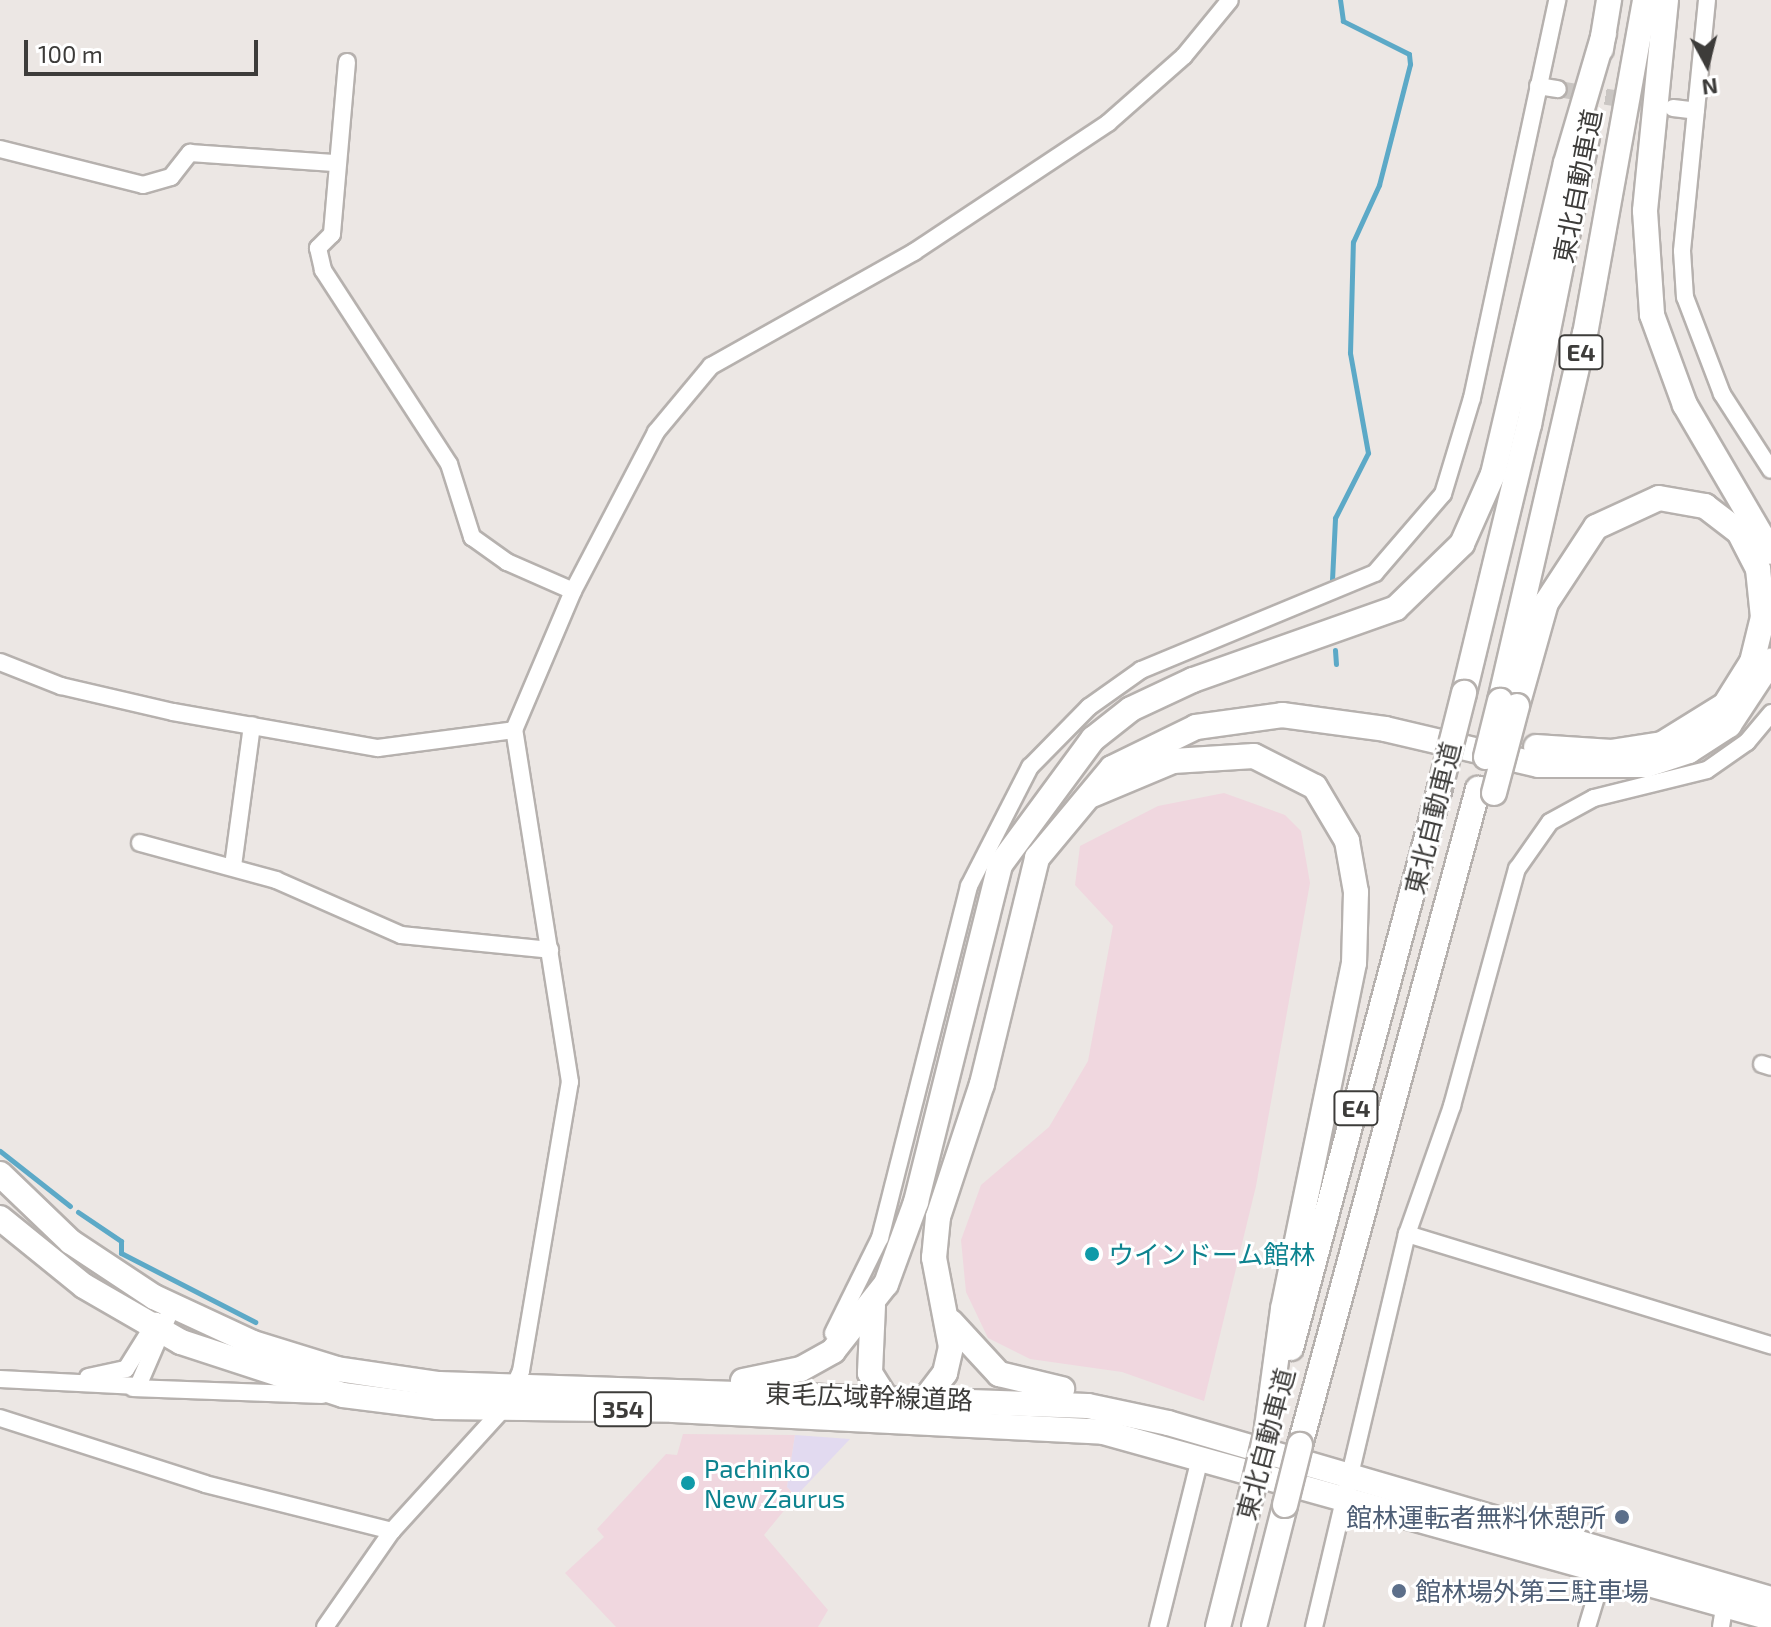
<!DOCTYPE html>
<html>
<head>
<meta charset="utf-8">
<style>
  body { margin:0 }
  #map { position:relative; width:1771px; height:1627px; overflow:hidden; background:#ece7e4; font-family:"Exo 2","Noto Sans JP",sans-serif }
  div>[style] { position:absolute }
  .commercial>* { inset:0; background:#f0d7df }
  .industrial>* { inset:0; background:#e2daf0 }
  .stream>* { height:5px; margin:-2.5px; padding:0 2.5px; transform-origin:2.5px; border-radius:2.5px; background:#5ca9c7 }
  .minor-tunnel>* { height:16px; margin-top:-8px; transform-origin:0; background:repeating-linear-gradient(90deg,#c9c5c2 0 16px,transparent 0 24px) }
  .roads { filter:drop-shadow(2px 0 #b6b1ae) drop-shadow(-2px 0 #b6b1ae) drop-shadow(0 2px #b6b1ae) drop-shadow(0 -2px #b6b1ae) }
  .minor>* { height:16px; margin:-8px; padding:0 8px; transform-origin:8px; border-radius:8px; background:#fff }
  .highway>* { height:24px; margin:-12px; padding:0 12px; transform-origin:12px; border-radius:12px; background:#fff }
  .bridges { filter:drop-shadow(2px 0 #b6b1ae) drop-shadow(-2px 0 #b6b1ae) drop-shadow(0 2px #b6b1ae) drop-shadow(0 -2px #b6b1ae) }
  .highway-bridge>* { height:24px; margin:-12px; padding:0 12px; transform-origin:12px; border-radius:12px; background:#fff }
  .dots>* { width:22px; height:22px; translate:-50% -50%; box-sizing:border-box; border:4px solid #fff; border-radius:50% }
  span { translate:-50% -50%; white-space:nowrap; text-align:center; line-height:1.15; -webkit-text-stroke:6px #fff; paint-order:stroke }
  .shield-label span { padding:2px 6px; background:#fff; border:2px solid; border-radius:6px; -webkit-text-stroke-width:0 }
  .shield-label { font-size:24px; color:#3d3c3a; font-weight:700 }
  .street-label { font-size:26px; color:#3d3c3a }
  .culture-label { font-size:26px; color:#0d838f }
  .left { translate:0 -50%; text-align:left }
  .service-label { font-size:26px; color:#4e5e75 }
  .right { translate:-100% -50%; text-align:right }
  .north { position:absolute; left:1667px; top:24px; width:80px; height:80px; -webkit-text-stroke:6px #fff; paint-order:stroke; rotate:173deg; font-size:22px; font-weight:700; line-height:32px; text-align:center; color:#3d3c3a }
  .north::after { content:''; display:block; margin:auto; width:28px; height:36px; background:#3d3c3a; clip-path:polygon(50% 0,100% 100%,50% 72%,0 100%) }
  .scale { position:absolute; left:24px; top:40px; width:234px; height:36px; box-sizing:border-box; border:4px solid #3d3c3a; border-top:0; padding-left:10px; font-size:24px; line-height:28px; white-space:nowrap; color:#3d3c3a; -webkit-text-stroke:6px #fff; paint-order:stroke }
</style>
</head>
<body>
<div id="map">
  <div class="commercial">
    <i style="clip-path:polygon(1224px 793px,1285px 815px,1301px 831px,1310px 883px,1256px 1186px,1204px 1401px,1122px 1372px,1030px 1359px,988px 1338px,966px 1292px,961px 1240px,981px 1185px,1049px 1127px,1088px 1061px,1113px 926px,1075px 885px,1080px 846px,1158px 806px)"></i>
    <i style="clip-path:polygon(683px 1434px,795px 1435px,787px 1487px,796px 1496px,764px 1535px,828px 1610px,818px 1627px,616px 1627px,565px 1573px,604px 1537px,597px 1529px,666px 1454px,677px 1455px)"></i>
  </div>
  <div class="industrial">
    <i style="clip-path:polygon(795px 1435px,850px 1439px,796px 1496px,787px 1487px)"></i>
  </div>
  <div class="stream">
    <i style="left:1332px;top:580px;width:62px;rotate:-87.2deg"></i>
    <i style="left:1335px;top:518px;width:73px;rotate:-63.1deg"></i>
    <i style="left:1368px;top:453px;width:102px;rotate:-100.2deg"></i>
    <i style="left:1350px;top:353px;width:111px;rotate:-88.5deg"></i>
    <i style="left:1353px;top:242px;width:63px;rotate:-65.5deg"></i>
    <i style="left:1379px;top:185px;width:125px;rotate:-75.6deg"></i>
    <i style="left:1410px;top:64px;width:10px;rotate:-96deg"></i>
    <i style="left:1409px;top:54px;width:74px;rotate:-153.4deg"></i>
    <i style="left:1343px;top:21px;width:21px;rotate:-98deg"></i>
    <i style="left:1335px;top:650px;width:14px;rotate:86deg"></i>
    <i style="left:0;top:1151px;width:89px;rotate:38.2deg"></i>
    <i style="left:78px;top:1212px;width:52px;rotate:34deg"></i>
    <i style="left:121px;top:1241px;width:12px;rotate:90deg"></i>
    <i style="left:121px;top:1253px;width:151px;rotate:27.2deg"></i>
  </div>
  <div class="minor-tunnel">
    <i style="left:1558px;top:89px;width:106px;rotate:9.2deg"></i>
  </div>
  <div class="roads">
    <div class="minor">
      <i style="left:1707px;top:0;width:252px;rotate:95.7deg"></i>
      <i style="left:1682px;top:251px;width:46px;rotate:86.3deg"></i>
      <i style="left:1685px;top:297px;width:104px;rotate:69.1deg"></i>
      <i style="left:1722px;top:394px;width:90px;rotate:57.2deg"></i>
      <i style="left:347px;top:62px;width:173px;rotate:95deg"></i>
      <i style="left:332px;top:234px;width:20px;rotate:135deg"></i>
      <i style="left:318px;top:248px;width:23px;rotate:77deg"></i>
      <i style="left:323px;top:270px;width:231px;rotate:57deg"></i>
      <i style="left:449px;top:464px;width:77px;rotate:72.5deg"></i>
      <i style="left:472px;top:537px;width:43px;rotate:35.5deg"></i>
      <i style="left:507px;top:562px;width:72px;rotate:23.7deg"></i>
      <i style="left:1538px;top:86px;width:20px;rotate:9deg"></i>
      <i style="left:1673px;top:108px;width:23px;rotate:7deg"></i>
      <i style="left:0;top:149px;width:147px;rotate:14.1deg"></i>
      <i style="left:143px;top:185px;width:29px;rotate:-16deg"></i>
      <i style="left:171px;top:177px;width:31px;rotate:-52deg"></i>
      <i style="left:190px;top:153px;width:144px;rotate:4deg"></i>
      <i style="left:0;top:662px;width:66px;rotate:21.5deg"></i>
      <i style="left:61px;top:686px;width:115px;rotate:13.1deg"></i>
      <i style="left:173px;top:712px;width:208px;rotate:10deg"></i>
      <i style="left:378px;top:748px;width:137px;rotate:-7.5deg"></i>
      <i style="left:140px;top:843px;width:141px;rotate:15.2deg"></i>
      <i style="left:276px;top:880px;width:137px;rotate:23.7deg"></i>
      <i style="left:401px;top:935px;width:150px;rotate:5.7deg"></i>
      <i style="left:233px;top:866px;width:142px;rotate:-82.3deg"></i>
      <i style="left:1762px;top:1064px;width:9px;rotate:18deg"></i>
      <i style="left:1407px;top:1234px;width:381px;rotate:17deg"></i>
      <i style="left:833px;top:1333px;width:106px;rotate:-63.7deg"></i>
      <i style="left:880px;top:1238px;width:363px;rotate:-75.8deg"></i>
      <i style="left:969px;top:886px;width:134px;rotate:-62.9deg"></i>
      <i style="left:1030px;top:767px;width:84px;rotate:-45.5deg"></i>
      <i style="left:1089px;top:707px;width:64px;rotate:-35.4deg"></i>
      <i style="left:1141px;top:670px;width:253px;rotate:-22.5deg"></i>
      <i style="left:1375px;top:573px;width:104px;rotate:-49.3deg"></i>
      <i style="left:1443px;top:494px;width:100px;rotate:-73.2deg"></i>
      <i style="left:1472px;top:398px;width:407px;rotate:-77.9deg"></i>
      <i style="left:88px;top:1377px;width:39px;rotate:-12deg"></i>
      <i style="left:126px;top:1369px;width:57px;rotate:-58deg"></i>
      <i style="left:0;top:1379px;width:138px;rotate:2.9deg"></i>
      <i style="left:138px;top:1386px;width:86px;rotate:-66.7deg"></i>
      <i style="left:133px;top:1388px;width:189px;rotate:2.1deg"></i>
      <i style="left:0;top:1418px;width:215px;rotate:17.8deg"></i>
      <i style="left:205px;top:1484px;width:193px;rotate:14.1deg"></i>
      <i style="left:325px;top:1627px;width:117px;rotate:-55.1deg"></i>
      <i style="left:392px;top:1531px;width:168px;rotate:-47.7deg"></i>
      <i style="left:505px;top:1407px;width:39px;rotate:-66deg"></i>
      <i style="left:521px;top:1371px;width:293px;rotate:-80.4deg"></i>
      <i style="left:570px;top:1082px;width:356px;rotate:-99deg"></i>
      <i style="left:514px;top:730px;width:151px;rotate:-67deg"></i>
      <i style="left:573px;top:591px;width:179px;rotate:-62.4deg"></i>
      <i style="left:656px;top:432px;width:86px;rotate:-50.2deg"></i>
      <i style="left:711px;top:366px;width:233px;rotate:-29.3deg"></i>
      <i style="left:914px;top:252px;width:233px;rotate:-33.6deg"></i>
      <i style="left:1108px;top:123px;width:101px;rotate:-41.4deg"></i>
      <i style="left:1184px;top:56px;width:72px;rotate:-50.6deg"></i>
      <i style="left:1158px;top:1627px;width:174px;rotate:-76deg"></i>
      <i style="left:1314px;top:1627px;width:404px;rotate:-76.7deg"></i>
      <i style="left:1407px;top:1234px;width:136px;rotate:-70.6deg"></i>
      <i style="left:1452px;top:1106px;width:246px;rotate:-74.7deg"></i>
      <i style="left:1517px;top:869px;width:57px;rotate:-54.9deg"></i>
      <i style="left:1550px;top:822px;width:50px;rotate:-28.6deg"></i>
      <i style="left:1594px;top:798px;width:116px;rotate:-13.9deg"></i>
      <i style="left:1707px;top:770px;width:49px;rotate:-35deg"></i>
      <i style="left:1747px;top:742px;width:38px;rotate:-50deg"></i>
      <i style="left:1587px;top:1627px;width:55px;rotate:-73.2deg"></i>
      <i style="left:1721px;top:1627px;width:30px;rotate:-81deg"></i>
    </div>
    <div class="highway">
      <i style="left:1666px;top:0;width:212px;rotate:95.7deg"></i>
      <i style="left:1645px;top:211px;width:104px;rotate:86.1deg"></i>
      <i style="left:1652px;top:315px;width:96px;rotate:69.9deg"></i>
      <i style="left:1685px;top:405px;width:170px;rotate:59.7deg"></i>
      <i style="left:1601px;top:49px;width:50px;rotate:-80.7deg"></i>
      <i style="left:1464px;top:693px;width:276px;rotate:-76.4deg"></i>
      <i style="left:1529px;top:425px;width:294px;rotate:-78.6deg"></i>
      <i style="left:1500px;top:701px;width:377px;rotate:-77deg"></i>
      <i style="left:1585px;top:334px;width:339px;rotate:-79.8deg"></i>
      <i style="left:1517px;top:706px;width:107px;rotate:-74.3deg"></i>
      <i style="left:1546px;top:603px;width:91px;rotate:-56.7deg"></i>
      <i style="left:1596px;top:527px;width:69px;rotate:-24.7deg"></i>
      <i style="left:1659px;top:498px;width:47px;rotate:9.9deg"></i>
      <i style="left:1705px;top:506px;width:43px;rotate:37.4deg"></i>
      <i style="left:1739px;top:532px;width:42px;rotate:62.8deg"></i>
      <i style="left:1758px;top:569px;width:48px;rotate:84.1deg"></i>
      <i style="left:1763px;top:617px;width:46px;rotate:103.7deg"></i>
      <i style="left:1752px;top:662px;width:51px;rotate:122.1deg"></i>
      <i style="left:1725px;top:705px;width:74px;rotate:148.2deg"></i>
      <i style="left:1662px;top:744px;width:52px;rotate:171.1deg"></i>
      <i style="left:1611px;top:752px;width:75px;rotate:-176.2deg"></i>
      <i style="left:1092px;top:795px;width:88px;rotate:-22.8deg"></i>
      <i style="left:1173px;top:761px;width:81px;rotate:-3.5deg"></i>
      <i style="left:1254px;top:756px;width:68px;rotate:26.9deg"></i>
      <i style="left:1315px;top:787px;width:63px;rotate:59.3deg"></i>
      <i style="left:1347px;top:841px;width:52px;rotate:80deg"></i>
      <i style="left:1356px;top:892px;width:71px;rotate:91.6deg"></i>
      <i style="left:1354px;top:963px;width:353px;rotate:101.6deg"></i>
      <i style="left:1283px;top:1309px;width:127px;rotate:97.7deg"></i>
      <i style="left:0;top:1174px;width:98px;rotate:43.8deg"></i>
      <i style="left:71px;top:1242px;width:100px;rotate:33.5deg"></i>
      <i style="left:154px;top:1297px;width:109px;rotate:24.9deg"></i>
      <i style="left:253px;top:1343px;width:88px;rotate:17.2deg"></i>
      <i style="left:337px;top:1369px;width:103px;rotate:8.4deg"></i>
      <i style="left:439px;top:1384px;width:649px;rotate:1.94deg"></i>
      <i style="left:1088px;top:1406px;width:82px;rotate:12deg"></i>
      <i style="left:1168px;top:1423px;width:628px;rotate:16.27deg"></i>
      <i style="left:0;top:1218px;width:108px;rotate:39deg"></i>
      <i style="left:84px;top:1286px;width:112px;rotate:30deg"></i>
      <i style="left:181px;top:1342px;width:170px;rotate:18.1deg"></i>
      <i style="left:343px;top:1395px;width:96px;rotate:7.2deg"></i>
      <i style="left:438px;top:1407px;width:235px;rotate:0.7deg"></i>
      <i style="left:673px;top:1410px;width:431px;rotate:2.9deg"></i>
      <i style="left:1103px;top:1432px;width:693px;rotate:15.56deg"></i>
      <i style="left:873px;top:1306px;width:67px;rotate:92.6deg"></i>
      <i style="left:870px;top:1373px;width:38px;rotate:58deg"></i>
      <i style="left:951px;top:1322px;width:71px;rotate:47.3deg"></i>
      <i style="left:999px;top:1374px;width:65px;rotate:13.4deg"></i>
      <i style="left:1291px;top:1348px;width:588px;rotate:-75.11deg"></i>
      <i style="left:743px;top:1381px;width:59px;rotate:-11.7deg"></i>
      <i style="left:801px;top:1369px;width:37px;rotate:-29deg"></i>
      <i style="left:833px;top:1351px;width:85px;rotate:-51.7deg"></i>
      <i style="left:886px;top:1284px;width:87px;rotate:-69.9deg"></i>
      <i style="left:916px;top:1202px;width:347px;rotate:-76deg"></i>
      <i style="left:1000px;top:865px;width:157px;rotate:-53.6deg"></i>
      <i style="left:1093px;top:739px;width:48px;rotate:-38.3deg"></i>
      <i style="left:1131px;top:709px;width:68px;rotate:-25.1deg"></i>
      <i style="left:1193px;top:680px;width:215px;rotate:-19.5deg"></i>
      <i style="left:1396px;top:608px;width:92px;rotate:-44.1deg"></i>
      <i style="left:1462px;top:544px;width:77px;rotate:-66.1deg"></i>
      <i style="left:1493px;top:474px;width:319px;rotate:-76.8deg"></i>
      <i style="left:1566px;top:163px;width:134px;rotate:-73.6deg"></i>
      <i style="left:919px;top:1407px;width:43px;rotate:-52.6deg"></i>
      <i style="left:945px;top:1373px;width:27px;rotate:-77deg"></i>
      <i style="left:951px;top:1347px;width:91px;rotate:-100.8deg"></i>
      <i style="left:934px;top:1258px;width:41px;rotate:-84.4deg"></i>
      <i style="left:938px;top:1217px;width:140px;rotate:-71.7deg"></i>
      <i style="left:982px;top:1084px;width:233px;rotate:-76.3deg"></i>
      <i style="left:1037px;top:858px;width:117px;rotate:-50.2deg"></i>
      <i style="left:1112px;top:768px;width:93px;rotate:-26deg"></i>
      <i style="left:1196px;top:727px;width:87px;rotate:-7.9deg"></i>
      <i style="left:1282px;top:715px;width:104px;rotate:7.7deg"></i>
      <i style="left:1385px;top:729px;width:158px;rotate:13.2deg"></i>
      <i style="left:1539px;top:765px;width:107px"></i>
      <i style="left:1646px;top:765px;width:45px;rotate:-18deg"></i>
      <i style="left:1689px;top:751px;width:48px;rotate:-33deg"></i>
      <i style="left:1729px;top:725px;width:77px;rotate:-56.7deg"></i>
      <i style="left:1300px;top:1445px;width:680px;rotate:-74.82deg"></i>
      <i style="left:1218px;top:1627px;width:135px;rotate:-75.9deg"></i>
      <i style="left:1254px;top:1627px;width:126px;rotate:-75.7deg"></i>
    </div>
  </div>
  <div class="bridges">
    <div class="highway-bridge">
      <i style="left:1486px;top:757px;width:58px;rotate:-76deg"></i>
      <i style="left:1442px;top:780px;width:90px;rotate:-75.8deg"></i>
      <i style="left:1494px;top:793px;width:90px;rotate:-75.2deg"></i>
      <i style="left:1251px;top:1496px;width:63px;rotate:-76.2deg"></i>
      <i style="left:1285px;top:1505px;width:62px;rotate:-76deg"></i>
    </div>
  </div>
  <div class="dots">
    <i style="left:1092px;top:1254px;background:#0f9aa8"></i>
    <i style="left:688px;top:1483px;background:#0f9aa8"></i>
    <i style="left:1622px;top:1517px;background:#5c6f8a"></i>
    <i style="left:1399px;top:1591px;background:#5c6f8a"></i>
  </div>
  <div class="shield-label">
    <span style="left:1581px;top:352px">E4</span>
    <span style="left:1356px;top:1108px">E4</span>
    <span style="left:623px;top:1409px">354</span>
  </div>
  <div class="street-label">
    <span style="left:1577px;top:186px;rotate:-79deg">東北自動車道</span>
    <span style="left:1432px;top:818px;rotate:-76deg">東北自動車道</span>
    <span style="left:869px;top:1396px;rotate:2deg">東毛広域幹線道路</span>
    <span style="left:1265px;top:1444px;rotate:-75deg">東北自動車道</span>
  </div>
  <div class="culture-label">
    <span class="left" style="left:1108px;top:1254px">ウインドーム館林</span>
    <span class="left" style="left:704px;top:1483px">Pachinko<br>New Zaurus</span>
  </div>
  <div class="service-label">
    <span class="right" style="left:1606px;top:1517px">館林運転者無料休憩所</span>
    <span class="left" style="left:1415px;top:1591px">館林場外第三駐車場</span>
  </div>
  <div class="north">N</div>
  <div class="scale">100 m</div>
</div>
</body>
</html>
